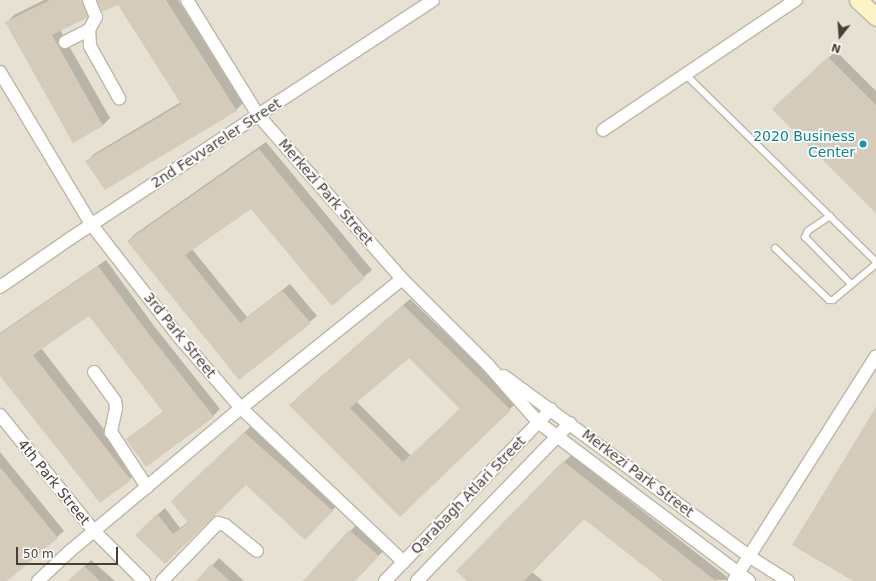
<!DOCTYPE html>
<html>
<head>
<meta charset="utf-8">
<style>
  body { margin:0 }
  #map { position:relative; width:876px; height:581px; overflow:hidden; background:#f2efe5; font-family:"DejaVu Sans",sans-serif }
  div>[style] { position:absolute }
  .residential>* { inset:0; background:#e6e1d3; transform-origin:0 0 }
  .shadow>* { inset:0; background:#0003 }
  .building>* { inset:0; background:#d4cbbb }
  .roads { filter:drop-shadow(1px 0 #beb7a8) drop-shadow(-1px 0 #beb7a8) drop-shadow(0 1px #beb7a8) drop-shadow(0 -1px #beb7a8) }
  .lane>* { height:6px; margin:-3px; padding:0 3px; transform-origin:3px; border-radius:3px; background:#fff }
  .street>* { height:12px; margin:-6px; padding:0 6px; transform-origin:6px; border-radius:6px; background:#fff }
  .secondary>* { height:17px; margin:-8.5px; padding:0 8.5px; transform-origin:8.5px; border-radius:8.5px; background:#fef3c4 }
  .dots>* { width:11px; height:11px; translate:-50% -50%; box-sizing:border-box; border:2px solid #fff; border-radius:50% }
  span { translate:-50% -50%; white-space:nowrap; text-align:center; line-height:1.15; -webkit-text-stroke:3.5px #fff; paint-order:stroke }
  .culture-label { font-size:14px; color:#0d838f }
  .right { translate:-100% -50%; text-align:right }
  .street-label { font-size:14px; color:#453f35 }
  .north { position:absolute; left:820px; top:16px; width:40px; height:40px; -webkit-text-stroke:3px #fff; paint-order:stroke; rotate:197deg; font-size:11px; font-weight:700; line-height:16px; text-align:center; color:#453f35 }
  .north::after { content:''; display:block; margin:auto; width:14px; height:18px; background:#453f35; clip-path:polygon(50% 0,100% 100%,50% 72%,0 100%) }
  .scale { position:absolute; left:16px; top:547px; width:102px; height:18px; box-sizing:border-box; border:2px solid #453f35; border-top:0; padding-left:5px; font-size:12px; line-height:14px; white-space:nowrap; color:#453f35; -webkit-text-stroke:3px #fff; paint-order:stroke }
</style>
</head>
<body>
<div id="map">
  <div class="residential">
    <i style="left:0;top:0;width:876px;height:581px"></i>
  </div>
  <div class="shadow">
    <i style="clip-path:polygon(44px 0,91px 0,93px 10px,86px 18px,60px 30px,110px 118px,103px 125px,7px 22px,14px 15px)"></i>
    <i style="clip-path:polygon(98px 0,178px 0,243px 103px,236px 110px,87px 161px,94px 154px,181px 102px,119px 3px)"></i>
    <i style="clip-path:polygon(836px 51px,876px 91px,876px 212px,780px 102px)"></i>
    <i style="clip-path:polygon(266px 142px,372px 270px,332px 304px,251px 207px,192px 249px,247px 317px,290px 284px,317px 316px,239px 379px,128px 241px,135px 234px)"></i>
    <i style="clip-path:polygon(106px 260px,154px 326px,220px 409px,213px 416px,127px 439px,164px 411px,90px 314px,41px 348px,137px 472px,130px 479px,0 374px,0 333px)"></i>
    <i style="clip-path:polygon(evenodd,410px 299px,517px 402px,400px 516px,297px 398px,410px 299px,409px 357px,461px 408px,411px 456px,356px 401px,409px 357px)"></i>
    <i style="clip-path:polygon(252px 425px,339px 503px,305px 539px,246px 484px,165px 563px,143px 528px,165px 508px,180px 528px,188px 522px,180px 494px)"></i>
    <i style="clip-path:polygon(0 452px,64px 531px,5px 581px,0 581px)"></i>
    <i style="clip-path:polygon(571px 455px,731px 580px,664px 581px,584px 518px,532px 572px,543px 581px,468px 581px,457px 571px)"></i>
    <i style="clip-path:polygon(357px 524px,385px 549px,354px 581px,305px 581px)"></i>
    <i style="clip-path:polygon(219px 558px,244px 581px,198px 581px)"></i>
    <i style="clip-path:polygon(91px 560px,115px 581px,69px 581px)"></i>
  </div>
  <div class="building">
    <i style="clip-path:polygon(50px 0,82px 0,88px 17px,52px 35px,103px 126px,73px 143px,5px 22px)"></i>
    <i style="clip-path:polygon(97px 0,166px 0,237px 111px,105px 190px,85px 161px,181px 104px,118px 5px,102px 12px)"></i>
    <i style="clip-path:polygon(828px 57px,876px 105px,876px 213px,772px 109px)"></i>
    <i style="clip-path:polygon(259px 149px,365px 278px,332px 306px,251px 209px,185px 255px,240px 323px,282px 290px,311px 323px,239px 380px,127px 241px)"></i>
    <i style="clip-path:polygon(98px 266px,148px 333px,214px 417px,146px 467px,126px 439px,163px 412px,89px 316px,33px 355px,131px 480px,100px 503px,0 376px,0 334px)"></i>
    <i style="clip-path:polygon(evenodd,403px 305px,511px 410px,400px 517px,289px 405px,403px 305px,409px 358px,460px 409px,403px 462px,350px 408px,409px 358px)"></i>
    <i style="clip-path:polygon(876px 407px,876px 581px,853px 581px,792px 545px)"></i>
    <i style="clip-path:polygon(244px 432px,333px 511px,305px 540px,246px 485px,165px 564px,135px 535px,157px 514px,173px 534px,188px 523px,171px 501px)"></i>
    <i style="clip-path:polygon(563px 461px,716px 581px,663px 581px,584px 519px,524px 581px,467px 581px,456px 571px)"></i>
    <i style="clip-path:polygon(0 467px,58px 538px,7px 581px,0 581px)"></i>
    <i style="clip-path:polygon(349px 530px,379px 556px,355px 581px,303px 581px)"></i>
    <i style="clip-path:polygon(211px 564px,230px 581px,196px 581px)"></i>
    <i style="clip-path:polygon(84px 566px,100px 581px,68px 581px)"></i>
  </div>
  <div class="roads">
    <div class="lane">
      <i style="left:686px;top:75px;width:267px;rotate:44.5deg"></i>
      <i style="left:830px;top:216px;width:27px;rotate:146deg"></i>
      <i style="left:808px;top:231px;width:7px;rotate:117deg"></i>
      <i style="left:805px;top:237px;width:66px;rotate:45.6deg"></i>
      <i style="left:775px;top:248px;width:75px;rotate:43.9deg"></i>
      <i style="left:829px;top:300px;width:4px"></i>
      <i style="left:833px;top:300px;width:56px;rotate:-39.9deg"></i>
    </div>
    <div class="street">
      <i style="left:89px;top:0;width:18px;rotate:68deg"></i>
      <i style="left:96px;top:17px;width:15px;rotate:118deg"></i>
      <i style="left:89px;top:30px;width:16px;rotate:86deg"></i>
      <i style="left:90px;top:46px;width:60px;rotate:60.9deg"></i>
      <i style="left:187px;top:0;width:135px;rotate:58.3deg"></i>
      <i style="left:258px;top:115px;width:218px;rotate:48.7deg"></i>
      <i style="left:402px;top:279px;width:122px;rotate:45deg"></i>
      <i style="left:488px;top:365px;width:76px;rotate:48.7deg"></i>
      <i style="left:538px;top:422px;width:264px;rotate:37deg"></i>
      <i style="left:65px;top:42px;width:27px;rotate:-27deg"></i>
      <i style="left:0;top:72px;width:177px;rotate:59.1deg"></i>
      <i style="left:91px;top:224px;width:143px;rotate:52.1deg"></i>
      <i style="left:179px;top:337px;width:94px;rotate:48.9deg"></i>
      <i style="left:241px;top:408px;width:224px;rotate:43.4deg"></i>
      <i style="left:603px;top:130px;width:233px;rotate:-34deg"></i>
      <i style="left:0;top:287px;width:86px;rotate:-34.6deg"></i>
      <i style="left:71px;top:238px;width:433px;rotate:-33.3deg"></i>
      <i style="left:94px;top:372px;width:36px;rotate:54deg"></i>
      <i style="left:115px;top:401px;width:7px;rotate:82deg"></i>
      <i style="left:116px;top:408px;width:25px;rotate:102deg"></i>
      <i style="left:111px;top:432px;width:66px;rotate:56.8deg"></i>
      <i style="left:504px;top:376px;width:305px;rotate:36.3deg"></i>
      <i style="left:750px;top:557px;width:45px;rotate:32.3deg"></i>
      <i style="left:0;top:415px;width:149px;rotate:51deg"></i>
      <i style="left:94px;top:531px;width:71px;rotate:45deg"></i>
      <i style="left:734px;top:580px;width:265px;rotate:-57.6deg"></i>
      <i style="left:38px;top:581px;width:44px;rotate:-43.2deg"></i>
      <i style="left:70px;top:551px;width:223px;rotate:-39.9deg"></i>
      <i style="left:241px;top:408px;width:206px;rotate:-38.7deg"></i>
      <i style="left:162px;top:581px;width:81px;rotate:-46deg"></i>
      <i style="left:218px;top:523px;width:7px;rotate:16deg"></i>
      <i style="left:225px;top:525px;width:41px;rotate:39.1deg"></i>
      <i style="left:385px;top:581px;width:239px;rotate:-46deg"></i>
      <i style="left:417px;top:581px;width:220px;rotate:-45.9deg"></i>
    </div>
    <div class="secondary">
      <i style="left:858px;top:0;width:25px;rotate:43deg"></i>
    </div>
  </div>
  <div class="dots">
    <i style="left:863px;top:144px;background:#0f9aa8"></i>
  </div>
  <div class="culture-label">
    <span class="right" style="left:855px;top:144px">2020 Business<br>Center</span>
  </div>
  <div class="street-label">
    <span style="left:216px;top:143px;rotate:-33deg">2nd Fevvareler Street</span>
    <span style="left:326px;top:192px;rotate:49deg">Merkezi Park Street</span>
    <span style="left:180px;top:335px;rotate:51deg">3rd Park Street</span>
    <span style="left:638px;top:473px;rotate:37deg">Merkezi Park Street</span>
    <span style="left:54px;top:482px;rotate:51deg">4th Park Street</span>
    <span style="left:468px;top:495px;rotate:-46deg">Qarabagh Atlari Street</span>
  </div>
  <div class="north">N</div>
  <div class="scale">50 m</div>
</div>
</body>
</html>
